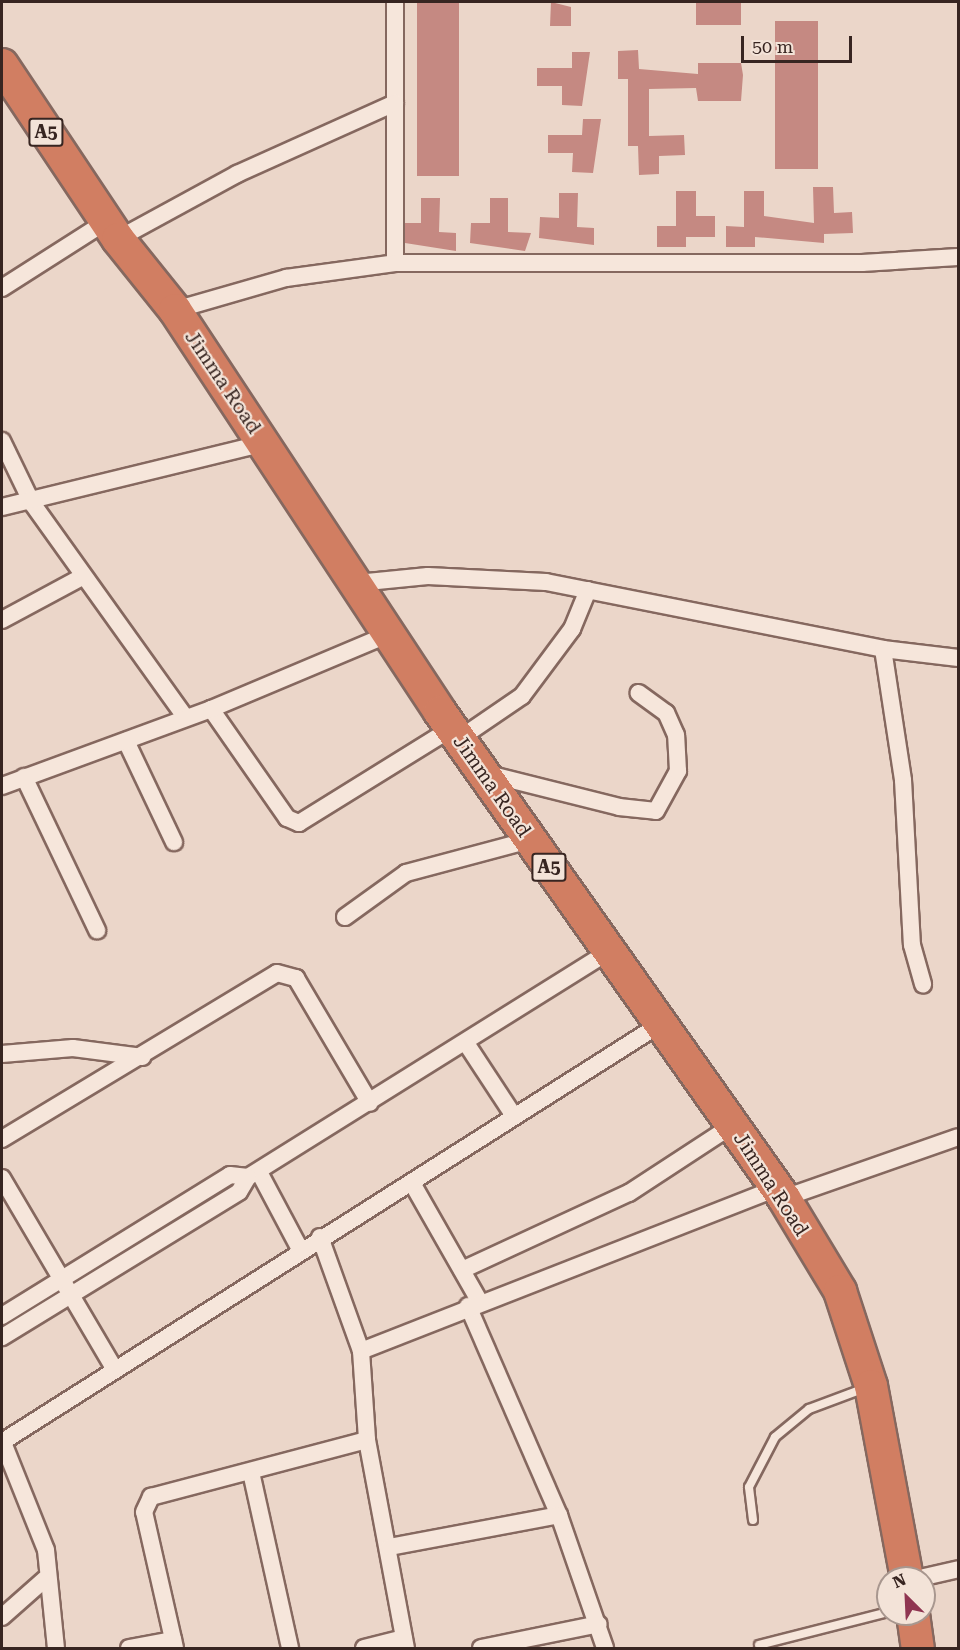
<!DOCTYPE html>
<html>
<head>
<meta charset="utf-8">
<style>
  body { margin:0 }
  #map { position:relative; width:960px; height:1650px; overflow:hidden; background:#ebd6c9; font-family:"Roboto Serif",serif }
  div>[style] { position:absolute }
  .building>* { inset:0; background:#c58982; transform-origin:0 0 }
  .roads { filter:drop-shadow(2px 0 #85685f) drop-shadow(-2px 0 #85685f) drop-shadow(0 2px #85685f) drop-shadow(0 -2px #85685f) }
  .lane>* { height:8px; margin:-4px; padding:0 4px; transform-origin:4px; border-radius:4px; background:#f6e6db }
  .street>* { height:16px; margin:-8px; padding:0 8px; transform-origin:8px; border-radius:8px; background:#f6e6db }
  .highway>* { height:32px; margin:-16px; padding:0 16px; transform-origin:16px; border-radius:16px; background:#d17e62 }
  span { translate:-50% -50%; white-space:nowrap; text-align:center; line-height:1.15; -webkit-text-stroke:4.5px #f3e3d8; paint-order:stroke }
  .shield-label span { padding:2px 4px; background:#f3e3d8; border:2px solid; border-radius:4px; -webkit-text-stroke-width:0 }
  .shield-label { font-size:18px; color:#372521; font-weight:700 }
  .street-label { font-size:20px; color:#372521 }
  .frame { position:absolute; inset:0; border:3px solid #372521; pointer-events:none }
  .north { position:absolute; left:876px; top:1566px; width:60px; height:60px; box-sizing:border-box; background:#f3e3d8; border:2px solid #a8978f; border-radius:50%; rotate:336deg; font-size:16px; font-weight:700; line-height:24px; text-align:center; color:#372521 }
  .north::after { content:''; display:block; margin:auto; width:21px; height:27px; background:#8f3551; clip-path:polygon(50% 0,100% 100%,50% 72%,0 100%) }
  .scale { position:absolute; left:741px; top:36px; width:111px; height:27px; box-sizing:border-box; border:3px solid #372521; border-top:0; padding-left:8px; font-size:18px; line-height:21px; white-space:nowrap; color:#372521; -webkit-text-stroke:4px #f3e3d8; paint-order:stroke }
</style>
</head>
<body>
<div id="map">
  <div class="building">
    <i style="left:417px;top:2px;width:42px;height:174px"></i>
    <i style="clip-path:polygon(551px 2px,571px 7px,571px 26px,550px 26px)"></i>
    <i style="left:696px;top:2px;width:45px;height:23px"></i>
    <i style="left:818px;top:21px;width:148px;height:43px;rotate:90deg"></i>
    <i style="clip-path:polygon(638px 50px,639px 69px,698px 74px,698px 63px,741px 63px,743px 75px,741px 101px,698px 101px,696px 88px,649px 89px,649px 136px,684px 135px,685px 155px,659px 156px,659px 174px,639px 175px,638px 146px,628px 146px,628px 79px,618px 79px,618px 51px)"></i>
    <i style="clip-path:polygon(572px 52px,590px 52px,582px 106px,562px 105px,562px 86px,537px 86px,537px 68px,572px 68px)"></i>
    <i style="clip-path:polygon(583px 119px,601px 119px,593px 173px,572px 172px,573px 153px,548px 153px,548px 135px,582px 135px)"></i>
    <i style="clip-path:polygon(813px 187px,833px 187px,834px 213px,852px 212px,853px 233px,824px 234px,824px 243px,755px 237px,755px 247px,726px 247px,726px 226px,744px 227px,744px 191px,764px 191px,764px 216px,814px 223px)"></i>
    <i style="clip-path:polygon(676px 191px,696px 191px,696px 216px,715px 216px,715px 237px,686px 237px,686px 247px,657px 247px,657px 226px,676px 226px)"></i>
    <i style="clip-path:polygon(559px 193px,578px 193px,577px 227px,594px 228px,594px 245px,539px 238px,540px 217px,559px 218px)"></i>
    <i style="clip-path:polygon(421px 198px,440px 198px,439px 232px,456px 233px,456px 251px,405px 243px,405px 223px,421px 223px)"></i>
    <i style="clip-path:polygon(490px 198px,508px 198px,508px 232px,531px 233px,525px 251px,470px 243px,471px 223px,490px 223px)"></i>
  </div>
  <div class="roads">
    <div class="lane">
      <i style="left:753px;top:1520px;width:33px;rotate:-97deg"></i>
      <i style="left:749px;top:1487px;width:56px;rotate:-62.5deg"></i>
      <i style="left:775px;top:1437px;width:44px;rotate:-39.5deg"></i>
      <i style="left:809px;top:1409px;width:60px;rotate:-20.6deg"></i>
      <i style="left:759px;top:1645px;width:133px;rotate:-14.3deg"></i>
    </div>
    <div class="street">
      <i style="left:395px;top:2px;width:261px;rotate:90deg"></i>
      <i style="left:118px;top:239px;width:136px;rotate:-28.6deg"></i>
      <i style="left:237px;top:174px;width:173px;rotate:-24.2deg"></i>
      <i style="left:2px;top:288px;width:125px;rotate:-32.5deg"></i>
      <i style="left:175px;top:310px;width:116px;rotate:-16.1deg"></i>
      <i style="left:286px;top:278px;width:110px;rotate:-7.8deg"></i>
      <i style="left:395px;top:263px;width:467px"></i>
      <i style="left:862px;top:263px;width:96px;rotate:-3.6deg"></i>
      <i style="left:2px;top:441px;width:69px;rotate:64.2deg"></i>
      <i style="left:32px;top:503px;width:263px;rotate:54.4deg"></i>
      <i style="left:2px;top:507px;width:270px;rotate:-13.7deg"></i>
      <i style="left:357px;top:583px;width:71px;rotate:-5.6deg"></i>
      <i style="left:428px;top:576px;width:118px;rotate:2.9deg"></i>
      <i style="left:546px;top:582px;width:344px;rotate:11.2deg"></i>
      <i style="left:883px;top:649px;width:76px;rotate:6.8deg"></i>
      <i style="left:2px;top:620px;width:91px;rotate:-28.3deg"></i>
      <i style="left:883px;top:649px;width:133px;rotate:81.3deg"></i>
      <i style="left:903px;top:780px;width:165px;rotate:86.9deg"></i>
      <i style="left:912px;top:945px;width:41px;rotate:74.2deg"></i>
      <i style="left:211px;top:709px;width:133px;rotate:55.1deg"></i>
      <i style="left:287px;top:818px;width:13px;rotate:23deg"></i>
      <i style="left:299px;top:823px;width:180px;rotate:-31.8deg"></i>
      <i style="left:459px;top:739px;width:76px;rotate:-34.3deg"></i>
      <i style="left:522px;top:696px;width:84px;rotate:-53.3deg"></i>
      <i style="left:572px;top:629px;width:42px;rotate:-67.7deg"></i>
      <i style="left:126px;top:741px;width:112px;rotate:64.6deg"></i>
      <i style="left:484px;top:773px;width:139px;rotate:14.1deg"></i>
      <i style="left:619px;top:807px;width:37px;rotate:6deg"></i>
      <i style="left:656px;top:811px;width:46px;rotate:-61.2deg"></i>
      <i style="left:678px;top:771px;width:36px;rotate:-93deg"></i>
      <i style="left:676px;top:735px;width:24px;rotate:-114deg"></i>
      <i style="left:666px;top:713px;width:34px;rotate:-144deg"></i>
      <i style="left:24px;top:777px;width:170px;rotate:64.5deg"></i>
      <i style="left:2px;top:786px;width:223px;rotate:-20.2deg"></i>
      <i style="left:211px;top:709px;width:193px;rotate:-22.8deg"></i>
      <i style="left:345px;top:917px;width:75px;rotate:-35.8deg"></i>
      <i style="left:406px;top:873px;width:128px;rotate:-14.9deg"></i>
      <i style="left:466px;top:1043px;width:87px;rotate:56.7deg"></i>
      <i style="left:2px;top:1054px;width:71px;rotate:-4.8deg"></i>
      <i style="left:73px;top:1048px;width:70px;rotate:7.4deg"></i>
      <i style="left:2px;top:1139px;width:321px;rotate:-31.1deg"></i>
      <i style="left:277px;top:973px;width:20px;rotate:15deg"></i>
      <i style="left:296px;top:978px;width:145px;rotate:59.4deg"></i>
      <i style="left:259px;top:1172px;width:87px;rotate:62deg"></i>
      <i style="left:248px;top:1177px;width:425px;rotate:-32deg"></i>
      <i style="left:2px;top:1178px;width:223px;rotate:59.5deg"></i>
      <i style="left:412px;top:1183px;width:137px;rotate:60.3deg"></i>
      <i style="left:784px;top:1198px;width:184px;rotate:-19.3deg"></i>
      <i style="left:320px;top:1237px;width:121px;rotate:70.2deg"></i>
      <i style="left:361px;top:1351px;width:89px;rotate:86.1deg"></i>
      <i style="left:367px;top:1440px;width:212px;rotate:79.4deg"></i>
      <i style="left:462px;top:1270px;width:184px;rotate:-24.8deg"></i>
      <i style="left:629px;top:1193px;width:124px;rotate:-33.2deg"></i>
      <i style="left:468px;top:1306px;width:228px;rotate:66.5deg"></i>
      <i style="left:559px;top:1515px;width:141px;rotate:70.9deg"></i>
      <i style="left:2px;top:1316px;width:268px;rotate:-31.7deg"></i>
      <i style="left:230px;top:1175px;width:18px;rotate:6deg"></i>
      <i style="left:248px;top:1177px;width:17px;rotate:121deg"></i>
      <i style="left:239px;top:1192px;width:278px;rotate:148.5deg"></i>
      <i style="left:361px;top:1351px;width:447px;rotate:-21.4deg"></i>
      <i style="left:2px;top:1440px;width:118px;rotate:68.2deg"></i>
      <i style="left:46px;top:1550px;width:99px;rotate:84.2deg"></i>
      <i style="left:2px;top:1442px;width:782px;rotate:-32.41deg"></i>
      <i style="left:251px;top:1472px;width:180px;rotate:77.5deg"></i>
      <i style="left:390px;top:1547px;width:172px;rotate:-10.7deg"></i>
      <i style="left:920px;top:1578px;width:39px;rotate:-13deg"></i>
      <i style="left:2px;top:1617px;width:57px;rotate:-41.5deg"></i>
      <i style="left:129px;top:1648px;width:45px;rotate:-10.3deg"></i>
      <i style="left:175px;top:1648px;width:139px;rotate:-102.8deg"></i>
      <i style="left:144px;top:1512px;width:17px;rotate:-65deg"></i>
      <i style="left:151px;top:1497px;width:223px;rotate:-14.8deg"></i>
      <i style="left:364px;top:1648px;width:41px;rotate:-14deg"></i>
      <i style="left:481px;top:1648px;width:120px;rotate:-11.5deg"></i>
    </div>
    <div class="highway">
      <i style="left:2px;top:65px;width:209px;rotate:56.3deg"></i>
      <i style="left:118px;top:239px;width:91px;rotate:51.2deg"></i>
      <i style="left:175px;top:310px;width:481px;rotate:56.6deg"></i>
      <i style="left:440px;top:712px;width:595px;rotate:54.71deg"></i>
      <i style="left:784px;top:1198px;width:109px;rotate:58.9deg"></i>
      <i style="left:840px;top:1291px;width:100px;rotate:71.9deg"></i>
      <i style="left:871px;top:1386px;width:195px;rotate:79.4deg"></i>
      <i style="left:913px;top:1614px;width:34px;rotate:82deg"></i>
    </div>
  </div>
  <div class="shield-label">
    <span style="left:46px;top:132px">A5</span>
    <span style="left:549px;top:867px">A5</span>
  </div>
  <div class="street-label">
    <span style="left:223px;top:382px;rotate:56deg">Jimma Road</span>
    <span style="left:492px;top:786px;rotate:55deg">Jimma Road</span>
    <span style="left:771px;top:1184px;rotate:57deg">Jimma Road</span>
  </div>
  <div class="frame"></div>
  <div class="north">N</div>
  <div class="scale">50 m</div>
</div>
</body>
</html>
